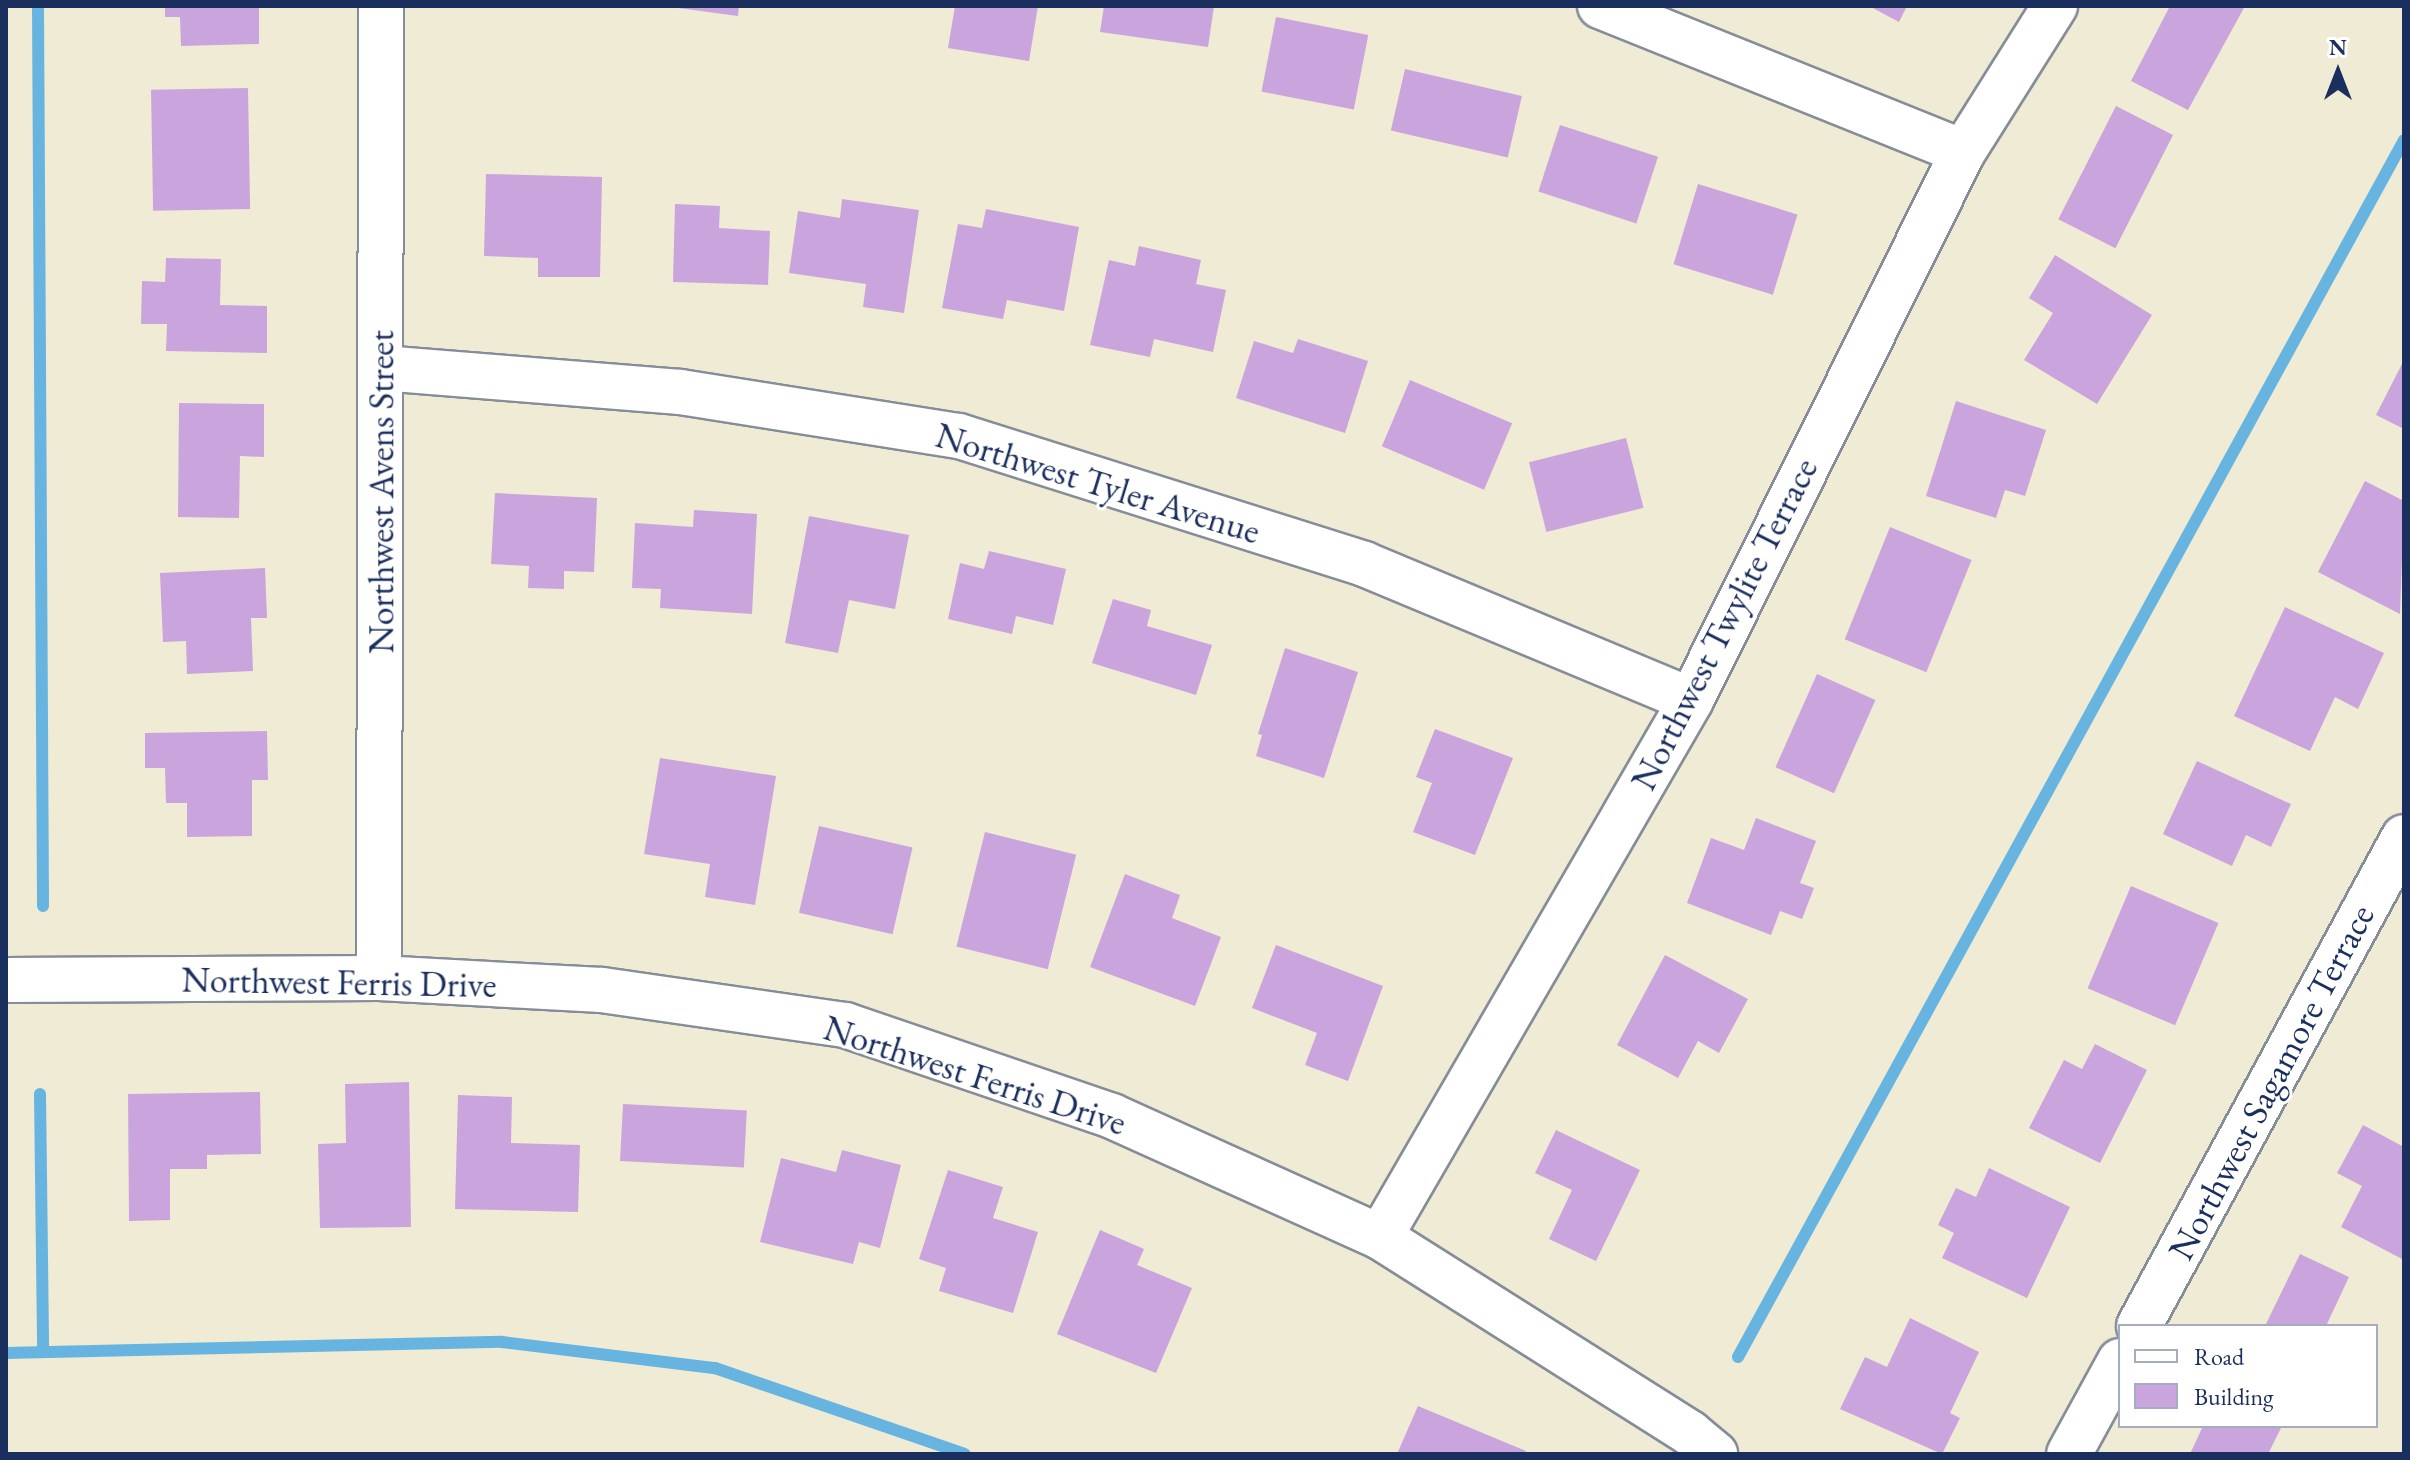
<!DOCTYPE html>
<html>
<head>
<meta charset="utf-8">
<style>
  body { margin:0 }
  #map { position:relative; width:2410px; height:1460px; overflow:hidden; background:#efebd4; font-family:"EB Garamond",serif }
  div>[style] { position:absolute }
  .stream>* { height:12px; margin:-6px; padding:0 6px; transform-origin:6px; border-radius:6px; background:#67b4e1 }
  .building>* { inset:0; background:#caa5dd; transform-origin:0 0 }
  .roads { filter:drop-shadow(2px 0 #858d99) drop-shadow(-2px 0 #858d99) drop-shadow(0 2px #858d99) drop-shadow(0 -2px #858d99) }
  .minor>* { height:44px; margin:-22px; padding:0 22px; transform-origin:22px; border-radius:22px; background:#fff }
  span { translate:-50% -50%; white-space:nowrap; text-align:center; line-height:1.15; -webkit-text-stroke:6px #fff; paint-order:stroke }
  .street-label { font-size:36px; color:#1b2f5e }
  .frame { position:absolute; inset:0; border:8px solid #1b2f5e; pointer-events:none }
  .legend { position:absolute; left:2118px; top:1324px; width:260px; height:104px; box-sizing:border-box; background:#fff; border:2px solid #a4acbf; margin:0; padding:10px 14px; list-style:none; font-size:24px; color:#1b2f5e }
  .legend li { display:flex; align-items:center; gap:16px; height:40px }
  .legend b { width:40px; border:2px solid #a4acbf }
  .north { position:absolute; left:2298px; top:32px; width:80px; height:80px; -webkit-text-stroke:6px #fff; paint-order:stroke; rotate:0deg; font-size:22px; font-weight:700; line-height:32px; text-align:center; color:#1b2f5e }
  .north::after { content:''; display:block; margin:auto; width:28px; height:36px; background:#1b2f5e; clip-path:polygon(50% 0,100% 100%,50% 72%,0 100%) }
</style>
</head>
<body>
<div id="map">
  <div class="stream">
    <i style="left:38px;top:6px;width:900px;rotate:89.68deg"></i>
    <i style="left:40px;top:1094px;width:258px;rotate:89.3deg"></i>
    <i style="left:6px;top:1353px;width:496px;rotate:-1.3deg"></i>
    <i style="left:502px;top:1342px;width:215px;rotate:7deg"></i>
    <i style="left:715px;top:1368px;width:264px;rotate:19deg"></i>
    <i style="left:1738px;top:1357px;width:1387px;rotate:-61.31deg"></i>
  </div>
  <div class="building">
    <i style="clip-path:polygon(165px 6px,259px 6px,259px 44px,181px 46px,180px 17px,165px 17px)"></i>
    <i style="clip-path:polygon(663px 6px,739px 6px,738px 16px)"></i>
    <i style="clip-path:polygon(955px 6px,1038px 6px,1029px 61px,948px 48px)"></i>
    <i style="clip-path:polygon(1104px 6px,1214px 6px,1208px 47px,1100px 32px)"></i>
    <i style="clip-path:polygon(1869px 6px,1907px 6px,1899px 22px)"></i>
    <i style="clip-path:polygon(2170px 6px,2245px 6px,2188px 110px,2131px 81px)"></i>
    <i style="left:1276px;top:17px;width:94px;height:76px;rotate:11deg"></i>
    <i style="left:1405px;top:69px;width:120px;height:63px;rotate:13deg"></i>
    <i style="left:248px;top:88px;width:121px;height:97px;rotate:89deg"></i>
    <i style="left:2116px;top:106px;width:64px;height:127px;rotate:27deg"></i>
    <i style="left:1560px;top:125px;width:103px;height:70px;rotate:18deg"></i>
    <i style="clip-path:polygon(486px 174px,602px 177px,600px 277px,538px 277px,538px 258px,484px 256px)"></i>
    <i style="left:1698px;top:184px;width:104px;height:84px;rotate:17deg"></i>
    <i style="clip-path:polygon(842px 199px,919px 210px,904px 313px,863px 307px,866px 284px,789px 273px,798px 211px,840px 218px)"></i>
    <i style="clip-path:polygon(675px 204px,720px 206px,719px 228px,770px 231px,768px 285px,673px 282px)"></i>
    <i style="clip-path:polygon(986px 209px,1079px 227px,1064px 311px,1007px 300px,1003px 319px,942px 308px,958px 224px,982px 228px)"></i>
    <i style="clip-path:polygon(1139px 246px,1201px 260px,1196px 284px,1226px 290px,1213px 352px,1154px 339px,1150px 357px,1090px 345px,1109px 260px,1135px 266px)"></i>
    <i style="clip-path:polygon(2055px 255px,2152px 315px,2097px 404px,2024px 360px,2053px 313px,2029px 298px)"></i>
    <i style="clip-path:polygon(166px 258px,221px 259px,220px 305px,267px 306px,267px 353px,166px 351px,167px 324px,141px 324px,142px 281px,165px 282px)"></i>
    <i style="clip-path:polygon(1298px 339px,1368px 361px,1345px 433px,1236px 398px,1254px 341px,1293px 353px)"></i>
    <i style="clip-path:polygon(2404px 360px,2404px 429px,2376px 415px)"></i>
    <i style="left:1410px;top:380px;width:111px;height:72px;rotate:23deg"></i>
    <i style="clip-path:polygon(1956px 401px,2046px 430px,2025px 496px,2005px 490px,1996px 518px,1926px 496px)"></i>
    <i style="clip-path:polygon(179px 403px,264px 404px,264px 457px,240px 456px,239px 518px,178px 517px)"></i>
    <i style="left:1626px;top:438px;width:72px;height:100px;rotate:76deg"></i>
    <i style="clip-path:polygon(2365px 481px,2404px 501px,2400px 614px,2318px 572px)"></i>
    <i style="clip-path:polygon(495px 493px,597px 498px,594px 572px,564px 571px,564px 589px,528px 588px,529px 566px,491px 564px)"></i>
    <i style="clip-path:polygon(694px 510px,757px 514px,752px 614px,660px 608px,661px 589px,632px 588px,635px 523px,693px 527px)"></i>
    <i style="clip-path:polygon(809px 516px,909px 535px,895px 609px,849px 600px,838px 653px,785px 643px)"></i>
    <i style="left:1890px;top:527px;width:88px;height:121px;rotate:22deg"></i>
    <i style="clip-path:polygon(989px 551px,1066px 569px,1053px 625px,1016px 616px,1012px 634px,948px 619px,960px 563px,984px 569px)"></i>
    <i style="clip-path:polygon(265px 568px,267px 618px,251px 618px,253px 671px,187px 674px,186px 641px,163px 642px,160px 573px)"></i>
    <i style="clip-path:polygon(1113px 599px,1151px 610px,1147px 626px,1212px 645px,1196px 695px,1092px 663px)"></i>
    <i style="clip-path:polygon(2285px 607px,2384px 653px,2358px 709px,2335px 697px,2310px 751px,2234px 716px)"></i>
    <i style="clip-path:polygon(1285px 648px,1358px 672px,1324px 778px,1256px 756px,1262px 735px,1258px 734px)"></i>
    <i style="left:1817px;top:674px;width:64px;height:102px;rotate:24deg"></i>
    <i style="clip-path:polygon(1435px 729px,1513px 758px,1475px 855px,1413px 832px,1432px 783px,1416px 777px)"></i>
    <i style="clip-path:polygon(267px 731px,268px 780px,252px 780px,252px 836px,187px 837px,187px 803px,166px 803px,165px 768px,145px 768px,145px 733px)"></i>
    <i style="clip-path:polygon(660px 758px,776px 776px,755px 905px,705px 897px,710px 864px,644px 854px)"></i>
    <i style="clip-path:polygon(2197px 761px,2291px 804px,2271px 847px,2246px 835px,2232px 866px,2163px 834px)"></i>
    <i style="clip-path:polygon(1756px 818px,1816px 841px,1800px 883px,1814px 888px,1802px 919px,1780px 911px,1771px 935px,1687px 903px,1711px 838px,1744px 850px)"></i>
    <i style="left:819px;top:826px;width:96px;height:89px;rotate:13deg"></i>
    <i style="left:985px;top:832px;width:94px;height:118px;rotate:14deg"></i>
    <i style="clip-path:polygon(1125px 874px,1180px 895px,1172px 918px,1221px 937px,1195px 1006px,1090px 967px)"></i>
    <i style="left:2131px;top:886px;width:95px;height:111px;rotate:23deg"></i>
    <i style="clip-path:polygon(1276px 945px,1383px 986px,1348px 1081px,1305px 1065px,1317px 1033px,1252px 1008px)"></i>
    <i style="clip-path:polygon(1665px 955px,1748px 999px,1719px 1053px,1698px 1041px,1678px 1078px,1617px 1045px)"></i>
    <i style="clip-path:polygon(2095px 1044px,2147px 1070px,2100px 1163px,2029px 1128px,2064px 1060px,2082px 1069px)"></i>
    <i style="clip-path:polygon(409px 1082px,411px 1227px,320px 1228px,318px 1144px,346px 1143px,345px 1084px)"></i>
    <i style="clip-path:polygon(260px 1092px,261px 1154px,207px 1155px,207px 1169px,170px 1169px,170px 1220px,129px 1221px,128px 1094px)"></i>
    <i style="clip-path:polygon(458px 1095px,512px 1097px,511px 1143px,580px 1145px,578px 1212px,455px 1209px)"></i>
    <i style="left:623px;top:1104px;width:124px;height:57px;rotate:3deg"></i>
    <i style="clip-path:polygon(2363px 1125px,2404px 1147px,2404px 1260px,2341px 1227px,2362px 1186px,2337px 1173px)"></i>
    <i style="clip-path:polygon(1556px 1130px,1640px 1170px,1596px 1261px,1549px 1239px,1572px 1190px,1535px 1173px)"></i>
    <i style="clip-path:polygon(842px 1150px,901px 1165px,880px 1248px,859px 1242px,853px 1264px,760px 1242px,781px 1158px,836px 1172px)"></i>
    <i style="clip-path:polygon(1989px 1168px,2070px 1207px,2027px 1298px,1942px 1258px,1954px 1233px,1938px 1225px,1956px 1188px,1976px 1197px)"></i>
    <i style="clip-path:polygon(948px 1170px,1003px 1187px,993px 1218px,1038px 1232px,1013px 1313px,939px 1291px,946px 1268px,919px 1259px)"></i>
    <i style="clip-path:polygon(1100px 1230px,1144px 1249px,1137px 1265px,1192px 1288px,1156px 1373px,1057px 1334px)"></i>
    <i style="clip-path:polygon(2300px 1254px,2349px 1277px,2326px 1326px,2265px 1326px)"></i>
    <i style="clip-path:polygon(1910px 1318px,1979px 1352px,1950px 1413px,1960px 1418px,1942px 1454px,1840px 1409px,1865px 1357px,1887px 1367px)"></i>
    <i style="clip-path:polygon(1418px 1406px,1526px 1451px,1524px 1454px,1397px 1454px)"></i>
    <i style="clip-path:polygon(2203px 1426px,2277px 1426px,2281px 1428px,2268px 1454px,2190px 1454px)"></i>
  </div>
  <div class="roads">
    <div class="minor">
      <i style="left:1600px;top:6px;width:391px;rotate:21.9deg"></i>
      <i style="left:382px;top:368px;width:299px;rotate:4.6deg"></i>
      <i style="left:680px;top:392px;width:282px;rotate:9deg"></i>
      <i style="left:959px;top:436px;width:425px;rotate:17.5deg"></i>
      <i style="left:1364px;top:564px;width:354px;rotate:22.6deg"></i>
      <i style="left:379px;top:978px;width:972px;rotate:-89.88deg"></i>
      <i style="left:6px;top:980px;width:373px;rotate:-0.3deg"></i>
      <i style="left:379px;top:978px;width:223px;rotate:3.1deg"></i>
      <i style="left:602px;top:990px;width:246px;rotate:8.2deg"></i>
      <i style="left:845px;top:1025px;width:282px;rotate:18.8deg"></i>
      <i style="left:1112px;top:1116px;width:294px;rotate:24.3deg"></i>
      <i style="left:1380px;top:1237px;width:367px;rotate:32.3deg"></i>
      <i style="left:1690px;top:1433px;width:33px;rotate:40deg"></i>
      <i style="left:1380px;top:1237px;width:621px;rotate:-59.92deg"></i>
      <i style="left:1691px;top:700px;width:612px;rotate:-63.6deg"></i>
      <i style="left:1963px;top:152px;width:173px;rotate:-57.8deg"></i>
      <i style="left:2139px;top:1326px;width:556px;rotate:-61.55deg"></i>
      <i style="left:2069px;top:1454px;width:106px;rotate:-61.3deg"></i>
    </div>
  </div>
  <div class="street-label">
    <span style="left:1098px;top:483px;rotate:17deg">Northwest Tyler Avenue</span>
    <span style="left:381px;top:492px;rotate:-90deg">Northwest Avens Street</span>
    <span style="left:1724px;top:624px;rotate:-63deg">Northwest Twylite Terrace</span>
    <span style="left:339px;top:982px;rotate:1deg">Northwest Ferris Drive</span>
    <span style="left:975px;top:1075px;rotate:18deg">Northwest Ferris Drive</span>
    <span style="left:2271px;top:1082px;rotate:-62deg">Northwest Sagamore Terrace</span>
  </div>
  <div class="frame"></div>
  <ul class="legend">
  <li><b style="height:10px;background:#fff"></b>Road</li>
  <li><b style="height:22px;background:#caa5dd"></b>Building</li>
  </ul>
  <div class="north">N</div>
</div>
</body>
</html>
